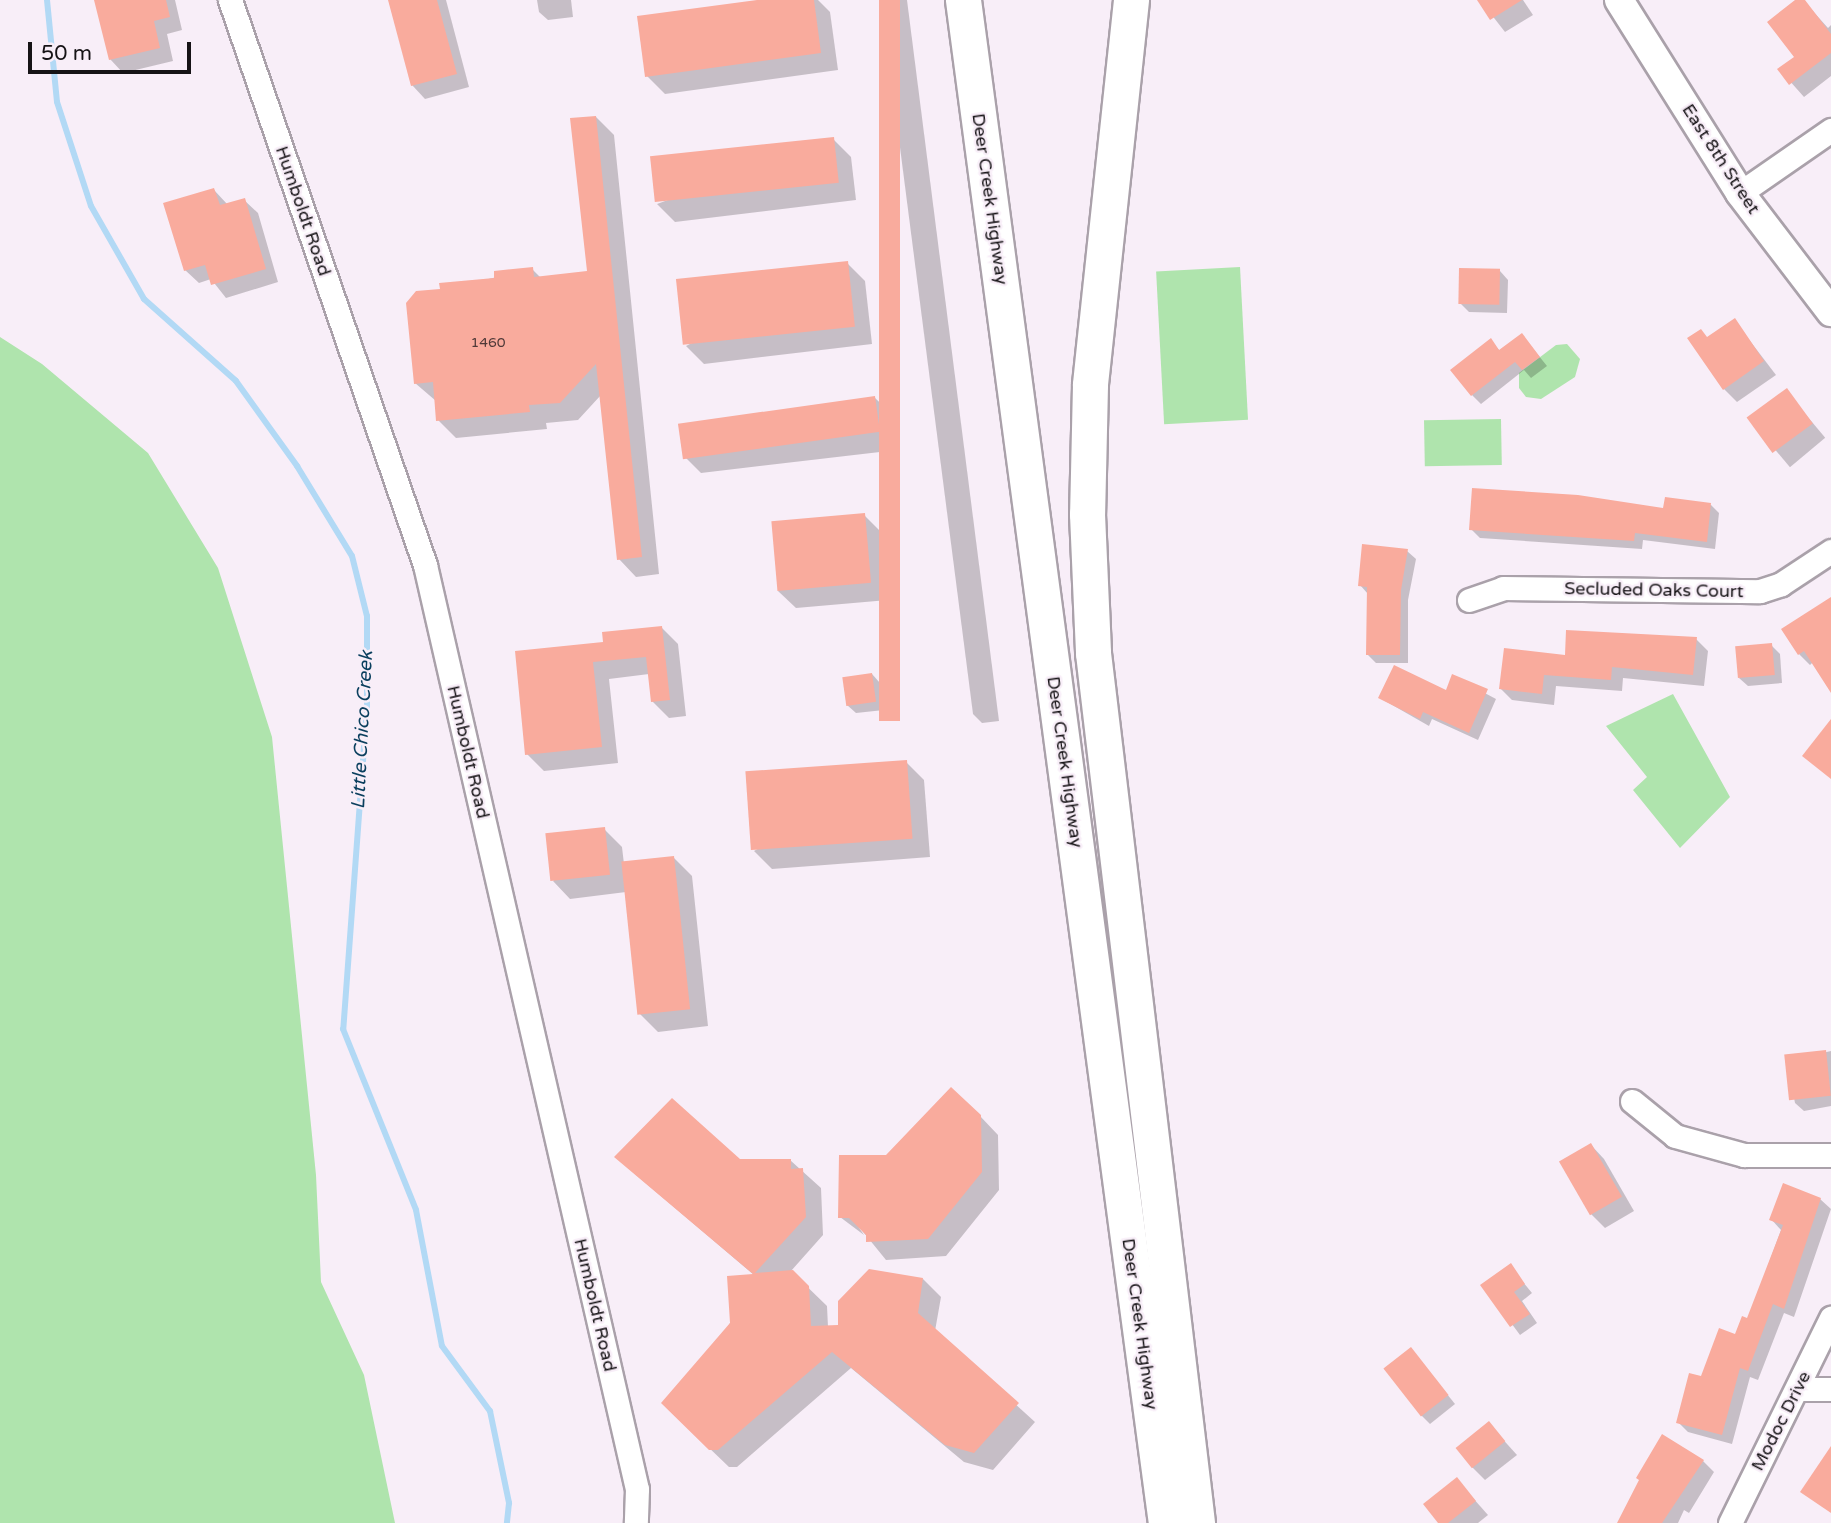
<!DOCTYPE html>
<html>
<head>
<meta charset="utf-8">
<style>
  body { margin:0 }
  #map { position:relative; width:1831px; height:1523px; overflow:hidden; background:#f8eef8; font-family:"Varela Round",sans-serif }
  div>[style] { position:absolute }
  .green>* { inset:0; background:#afe4ad; transform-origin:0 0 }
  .shadow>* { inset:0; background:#0003; transform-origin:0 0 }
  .stream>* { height:6px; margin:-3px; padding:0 3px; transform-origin:3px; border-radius:3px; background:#b2d9f5 }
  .building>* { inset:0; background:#f9ab9d; transform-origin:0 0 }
  .roads { filter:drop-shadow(2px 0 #aaa1aa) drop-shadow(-2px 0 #aaa1aa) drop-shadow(0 2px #aaa1aa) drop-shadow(0 -2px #aaa1aa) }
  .minor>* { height:23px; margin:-11.5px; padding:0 11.5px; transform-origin:11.5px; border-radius:11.5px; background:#fff }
  .tertiary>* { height:28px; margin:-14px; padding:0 14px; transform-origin:14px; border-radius:14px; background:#fff }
  .primary>* { height:35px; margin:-17.5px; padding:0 17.5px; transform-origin:17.5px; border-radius:17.5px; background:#fff }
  span { translate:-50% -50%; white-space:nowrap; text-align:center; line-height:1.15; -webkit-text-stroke:5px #f8eef8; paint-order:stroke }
  .number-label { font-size:14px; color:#4f3938 }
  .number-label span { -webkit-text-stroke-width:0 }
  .street-label { font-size:18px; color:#161316 }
  .water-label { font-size:19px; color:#0a3f5e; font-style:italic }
  .scale { position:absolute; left:28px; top:42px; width:163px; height:32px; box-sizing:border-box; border:4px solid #161316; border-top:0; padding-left:9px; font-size:21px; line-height:24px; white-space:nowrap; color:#161316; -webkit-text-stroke:5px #f8eef8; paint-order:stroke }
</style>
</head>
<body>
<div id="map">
  <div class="green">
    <i style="left:1240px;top:267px;width:153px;height:84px;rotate:87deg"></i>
    <i style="clip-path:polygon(0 337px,42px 364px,148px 453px,218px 568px,272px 737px,316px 1175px,321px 1282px,364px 1375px,395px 1523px,0 1523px)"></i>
    <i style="clip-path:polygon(1567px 344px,1580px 359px,1575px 377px,1541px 399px,1526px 397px,1519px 388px,1519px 373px,1556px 345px)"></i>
    <i style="left:1501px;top:419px;width:46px;height:77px;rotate:89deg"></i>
    <i style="clip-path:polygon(1673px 694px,1730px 797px,1680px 848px,1633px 790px,1647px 777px,1606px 726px)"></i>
  </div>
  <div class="shadow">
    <i style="clip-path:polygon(96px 0,175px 0,182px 30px,167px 34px,173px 61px,123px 73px,110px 59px)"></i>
    <i style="clip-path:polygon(390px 0,446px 0,469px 87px,425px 99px,412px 85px)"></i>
    <i style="clip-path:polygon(537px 0,571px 0,573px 17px,548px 20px,539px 12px)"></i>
    <i style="clip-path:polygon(769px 0,818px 0,830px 12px,838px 70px,665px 94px,647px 76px)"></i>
    <i style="clip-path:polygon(881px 0,907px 0,999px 721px,982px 723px,973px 714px)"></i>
    <i style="clip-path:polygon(1480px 0,1523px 0,1533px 15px,1505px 32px)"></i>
    <i style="clip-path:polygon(1798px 0,1803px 0,1828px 28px,1831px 25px,1831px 76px,1804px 97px,1780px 70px,1796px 57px)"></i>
    <i style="clip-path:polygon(596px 117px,614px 135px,659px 574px,636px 577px,619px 559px,601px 395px,578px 420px,546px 423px,547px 429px,456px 438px,438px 420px,436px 401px,415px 383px,441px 290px,532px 269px,541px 278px,588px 273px)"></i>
    <i style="clip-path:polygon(833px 139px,851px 157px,856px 200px,675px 222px,657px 204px)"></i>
    <i style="clip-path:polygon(214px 190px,228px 205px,244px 200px,258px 213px,278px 282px,226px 298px,211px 279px,199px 283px,185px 270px)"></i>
    <i style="clip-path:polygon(847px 263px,865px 281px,872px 344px,704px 364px,686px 346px)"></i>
    <i style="clip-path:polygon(1500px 271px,1508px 280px,1507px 313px,1469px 312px,1460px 303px)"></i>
    <i style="clip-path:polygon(1734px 320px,1776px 375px,1737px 402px,1724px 389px,1708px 338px)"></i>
    <i style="clip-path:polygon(1522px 335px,1547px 366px,1531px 378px,1524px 370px,1481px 404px,1472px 395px,1491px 341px,1500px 351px)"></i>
    <i style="left:1786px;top:391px;width:61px;height:46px;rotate:50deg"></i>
    <i style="clip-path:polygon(875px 398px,893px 415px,897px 450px,701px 473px,683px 455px)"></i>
    <i style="clip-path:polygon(1711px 505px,1719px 513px,1715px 549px,1643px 540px,1642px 549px,1480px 538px,1471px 529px)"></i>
    <i style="clip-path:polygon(864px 515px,882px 533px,888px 600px,796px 608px,778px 591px)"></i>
    <i style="clip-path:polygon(1407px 551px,1416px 559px,1408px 600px,1408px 663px,1376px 663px,1367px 654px,1368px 594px,1360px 585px)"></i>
    <i style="clip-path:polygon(1831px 599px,1831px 690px,1813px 662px,1810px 665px,1799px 654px)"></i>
    <i style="clip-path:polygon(661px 627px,678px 644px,686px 716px,669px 718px,652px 701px,649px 674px,609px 679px,618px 763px,544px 771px,527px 754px,605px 643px)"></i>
    <i style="clip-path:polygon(1696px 639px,1708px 651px,1704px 686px,1623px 678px,1622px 691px,1556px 686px,1554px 705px,1512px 700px,1500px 688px,1566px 657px)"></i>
    <i style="clip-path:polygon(1771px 645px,1780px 654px,1782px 683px,1748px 686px,1739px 678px)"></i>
    <i style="clip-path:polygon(872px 674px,880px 683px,884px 710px,856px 713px,847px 705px)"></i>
    <i style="clip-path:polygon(1453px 676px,1496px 699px,1478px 740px,1432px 719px,1429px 726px,1380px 698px,1446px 692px)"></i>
    <i style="clip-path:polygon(906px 762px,924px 780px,930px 857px,772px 869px,754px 851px)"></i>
    <i style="clip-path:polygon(604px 829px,622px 847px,624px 864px,674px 858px,692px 876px,708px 1026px,658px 1032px,640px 1014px,626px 892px,570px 899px,553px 881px)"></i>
    <i style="clip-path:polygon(1831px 1051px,1831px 1106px,1804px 1111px,1795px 1103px,1787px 1061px)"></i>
    <i style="clip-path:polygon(980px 1116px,998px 1135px,999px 1190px,946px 1256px,886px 1260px,856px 1223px,864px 1235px,840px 1217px)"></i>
    <i style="clip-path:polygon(1591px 1145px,1604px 1159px,1634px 1211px,1605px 1228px,1591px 1214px,1562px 1162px)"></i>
    <i style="clip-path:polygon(739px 1160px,790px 1160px,821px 1188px,823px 1235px,791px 1271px,827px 1306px,828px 1327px,839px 1327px,923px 1279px,941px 1297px,935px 1331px,1035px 1422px,993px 1470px,964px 1462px,851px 1368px,737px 1467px,729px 1467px,681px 1421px,754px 1275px,635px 1174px)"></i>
    <i style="clip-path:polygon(1820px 1199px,1831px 1209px,1794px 1317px,1784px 1313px,1758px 1380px,1750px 1377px,1732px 1444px,1688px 1432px,1678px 1422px,1702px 1378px,1748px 1320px,1781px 1230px,1771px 1219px)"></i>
    <i style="clip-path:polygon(1510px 1266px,1532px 1293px,1522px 1301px,1537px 1323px,1520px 1335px,1483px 1285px)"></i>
    <i style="clip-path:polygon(1411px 1349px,1455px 1404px,1430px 1424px,1421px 1415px)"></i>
    <i style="clip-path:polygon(1489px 1424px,1517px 1455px,1485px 1480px,1472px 1467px)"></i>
    <i style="clip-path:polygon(1703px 1461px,1714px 1472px,1689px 1513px,1684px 1510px,1678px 1523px,1619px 1523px)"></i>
    <i style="clip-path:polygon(1457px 1480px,1488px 1515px,1478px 1523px,1440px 1523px)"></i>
  </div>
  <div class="stream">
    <i style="left:47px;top:0;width:102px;rotate:84.4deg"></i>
    <i style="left:57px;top:102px;width:109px;rotate:71.9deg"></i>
    <i style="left:91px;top:206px;width:107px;rotate:60.3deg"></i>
    <i style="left:144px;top:299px;width:123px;rotate:41.7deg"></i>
    <i style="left:236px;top:381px;width:105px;rotate:54.3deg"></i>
    <i style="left:297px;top:466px;width:105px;rotate:58.6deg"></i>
    <i style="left:352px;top:556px;width:62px;rotate:76deg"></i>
    <i style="left:367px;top:616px;width:90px;rotate:90deg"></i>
    <i style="left:367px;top:706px;width:324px;rotate:94.2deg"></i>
    <i style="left:343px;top:1029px;width:195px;rotate:68deg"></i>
    <i style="left:416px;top:1210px;width:138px;rotate:79.2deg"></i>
    <i style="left:442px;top:1346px;width:81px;rotate:53.6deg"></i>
    <i style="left:490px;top:1411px;width:94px;rotate:78.3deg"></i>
    <i style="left:509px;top:1503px;width:20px;rotate:96deg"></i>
  </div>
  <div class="building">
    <i style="clip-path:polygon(94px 0,166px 0,170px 17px,154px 21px,160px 48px,109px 60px)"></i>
    <i style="clip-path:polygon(388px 0,437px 0,457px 74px,411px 86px)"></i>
    <i style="clip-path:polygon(757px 0,814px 0,821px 53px,645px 77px,637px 16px)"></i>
    <i style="left:879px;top:0;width:21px;height:721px"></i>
    <i style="clip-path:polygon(1477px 0,1522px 0,1490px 20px)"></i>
    <i style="clip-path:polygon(1795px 0,1805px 0,1831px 34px,1831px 53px,1789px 85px,1777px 69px,1794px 57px,1767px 22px)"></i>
    <i style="clip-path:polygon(596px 116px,642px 557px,617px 560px,596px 364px,560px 403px,529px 405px,530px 412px,436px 421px,433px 382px,414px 384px,406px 303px,416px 291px,440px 289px,439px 283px,494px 278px,494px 271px,533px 267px,534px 277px,587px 271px,570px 118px)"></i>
    <i style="left:834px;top:137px;width:46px;height:185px;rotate:84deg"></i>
    <i style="clip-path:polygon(214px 188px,220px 205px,245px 198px,266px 269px,211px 285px,205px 265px,184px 271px,163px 203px)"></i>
    <i style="left:848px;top:261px;width:66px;height:173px;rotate:84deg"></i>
    <i style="left:1459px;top:268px;width:41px;height:36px;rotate:1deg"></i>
    <i style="clip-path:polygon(1735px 318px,1764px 361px,1723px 390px,1687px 338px,1701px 329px,1707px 337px)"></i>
    <i style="clip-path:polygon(1522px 333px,1540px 357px,1522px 370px,1515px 362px,1471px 396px,1450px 370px,1491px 338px,1499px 350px)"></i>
    <i style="left:1787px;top:388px;width:44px;height:50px;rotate:54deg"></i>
    <i style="left:875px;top:396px;width:36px;height:199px;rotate:82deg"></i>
    <i style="clip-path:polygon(1472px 488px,1578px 495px,1663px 508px,1665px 497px,1711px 503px,1707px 542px,1635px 533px,1634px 541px,1469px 530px)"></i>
    <i style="left:865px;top:513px;width:70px;height:94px;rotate:85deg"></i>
    <i style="clip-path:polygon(1362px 544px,1408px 549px,1401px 590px,1400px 655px,1366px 655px,1367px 587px,1358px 586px)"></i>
    <i style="clip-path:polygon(1831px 597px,1831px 693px,1804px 651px,1798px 655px,1781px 629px)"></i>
    <i style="clip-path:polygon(662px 626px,670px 700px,651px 702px,646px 657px,593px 662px,602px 747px,525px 755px,515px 651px,603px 642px,602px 632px)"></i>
    <i style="clip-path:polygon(1566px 630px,1697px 637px,1693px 675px,1612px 667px,1611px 680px,1544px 675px,1542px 694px,1499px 689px,1504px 648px,1565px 655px)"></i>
    <i style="left:1772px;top:643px;width:32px;height:37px;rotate:85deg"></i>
    <i style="clip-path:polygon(1394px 665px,1446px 690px,1452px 674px,1488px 689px,1469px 733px,1423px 712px,1420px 719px,1378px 698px)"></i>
    <i style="left:872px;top:673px;width:29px;height:30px;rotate:82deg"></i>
    <i style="clip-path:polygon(1831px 719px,1831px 779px,1802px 756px)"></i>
    <i style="left:907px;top:760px;width:79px;height:162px;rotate:86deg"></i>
    <i style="left:605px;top:827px;width:48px;height:60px;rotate:84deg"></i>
    <i style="left:674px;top:856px;width:154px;height:53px;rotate:84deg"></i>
    <i style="left:1826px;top:1050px;width:46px;height:42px;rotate:84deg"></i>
    <i style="clip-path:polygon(951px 1087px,981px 1115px,982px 1172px,928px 1239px,866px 1242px,866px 1235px,849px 1218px,838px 1218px,839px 1155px,886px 1155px)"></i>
    <i style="clip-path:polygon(672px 1098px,740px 1159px,791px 1159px,791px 1169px,803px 1168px,806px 1217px,755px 1273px,793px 1270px,809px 1286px,811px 1326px,838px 1325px,838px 1301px,869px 1269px,923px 1278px,918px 1313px,1019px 1403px,974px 1453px,945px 1445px,832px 1352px,718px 1450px,709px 1450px,661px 1403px,730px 1323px,727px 1276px,753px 1274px,614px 1157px)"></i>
    <i style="left:1591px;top:1143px;width:62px;height:37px;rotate:60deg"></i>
    <i style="clip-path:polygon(1783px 1183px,1821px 1198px,1784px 1309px,1773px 1304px,1748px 1371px,1740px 1368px,1722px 1435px,1676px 1423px,1689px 1373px,1701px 1376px,1719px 1328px,1735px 1334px,1742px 1316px,1747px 1318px,1783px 1225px,1769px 1220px)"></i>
    <i style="clip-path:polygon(1511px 1263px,1525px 1284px,1514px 1292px,1530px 1314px,1510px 1327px,1480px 1285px)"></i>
    <i style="left:1411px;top:1347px;width:61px;height:35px;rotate:52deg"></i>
    <i style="left:1489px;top:1421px;width:26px;height:43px;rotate:51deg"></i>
    <i style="clip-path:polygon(1662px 1434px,1704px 1460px,1662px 1523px,1617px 1523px,1639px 1480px,1636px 1478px)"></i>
    <i style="clip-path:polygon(1831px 1446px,1831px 1513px,1800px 1492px)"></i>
    <i style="clip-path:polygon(1457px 1477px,1476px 1501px,1448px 1523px,1438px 1523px,1423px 1504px)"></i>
  </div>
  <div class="roads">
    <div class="minor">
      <i style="left:230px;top:0;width:598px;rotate:70.96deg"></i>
      <i style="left:425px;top:565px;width:948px;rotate:77.08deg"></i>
      <i style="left:637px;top:1489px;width:34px;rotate:92deg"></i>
      <i style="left:1740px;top:193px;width:111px;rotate:-34.7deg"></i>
      <i style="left:1469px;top:600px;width:36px;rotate:-19deg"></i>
      <i style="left:1503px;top:588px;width:257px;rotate:0.7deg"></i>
      <i style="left:1760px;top:591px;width:22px;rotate:-18deg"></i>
      <i style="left:1781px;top:584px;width:60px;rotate:-33.4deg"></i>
      <i style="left:1632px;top:1101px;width:55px;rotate:39.1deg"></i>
      <i style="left:1675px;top:1136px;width:72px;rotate:15.4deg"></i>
      <i style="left:1744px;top:1155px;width:87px"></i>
      <i style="left:1799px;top:1389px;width:32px"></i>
      <i style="left:1730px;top:1523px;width:229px;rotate:-63.8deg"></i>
    </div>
    <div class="tertiary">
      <i style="left:1619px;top:0;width:228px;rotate:57.9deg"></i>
      <i style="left:1740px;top:193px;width:150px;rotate:52.6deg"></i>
    </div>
    <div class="primary">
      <i style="left:963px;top:0;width:1536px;rotate:82.41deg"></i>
      <i style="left:1131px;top:0;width:387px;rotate:96.1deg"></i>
      <i style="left:1090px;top:385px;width:129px;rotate:91.3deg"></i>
      <i style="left:1087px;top:514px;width:139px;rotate:87.5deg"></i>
      <i style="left:1093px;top:653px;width:876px;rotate:83.18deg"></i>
    </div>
  </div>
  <div class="number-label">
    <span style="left:488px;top:343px">1460</span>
  </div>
  <div class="street-label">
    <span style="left:1721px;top:159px;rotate:57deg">East 8th Street</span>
    <span style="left:990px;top:199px;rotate:82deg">Deer Creek Highway</span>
    <span style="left:303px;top:211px;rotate:71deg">Humboldt Road</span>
    <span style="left:1654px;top:590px;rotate:1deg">Secluded Oaks Court</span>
    <span style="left:468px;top:752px;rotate:77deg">Humboldt Road</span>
    <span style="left:1065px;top:762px;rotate:82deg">Deer Creek Highway</span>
    <span style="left:595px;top:1305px;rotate:77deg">Humboldt Road</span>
    <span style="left:1140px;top:1324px;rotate:82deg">Deer Creek Highway</span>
    <span style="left:1781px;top:1421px;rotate:-63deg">Modoc Drive</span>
  </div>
  <div class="water-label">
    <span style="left:363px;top:730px;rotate:-87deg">Little Chico Creek</span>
  </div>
  <div class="scale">50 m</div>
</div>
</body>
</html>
